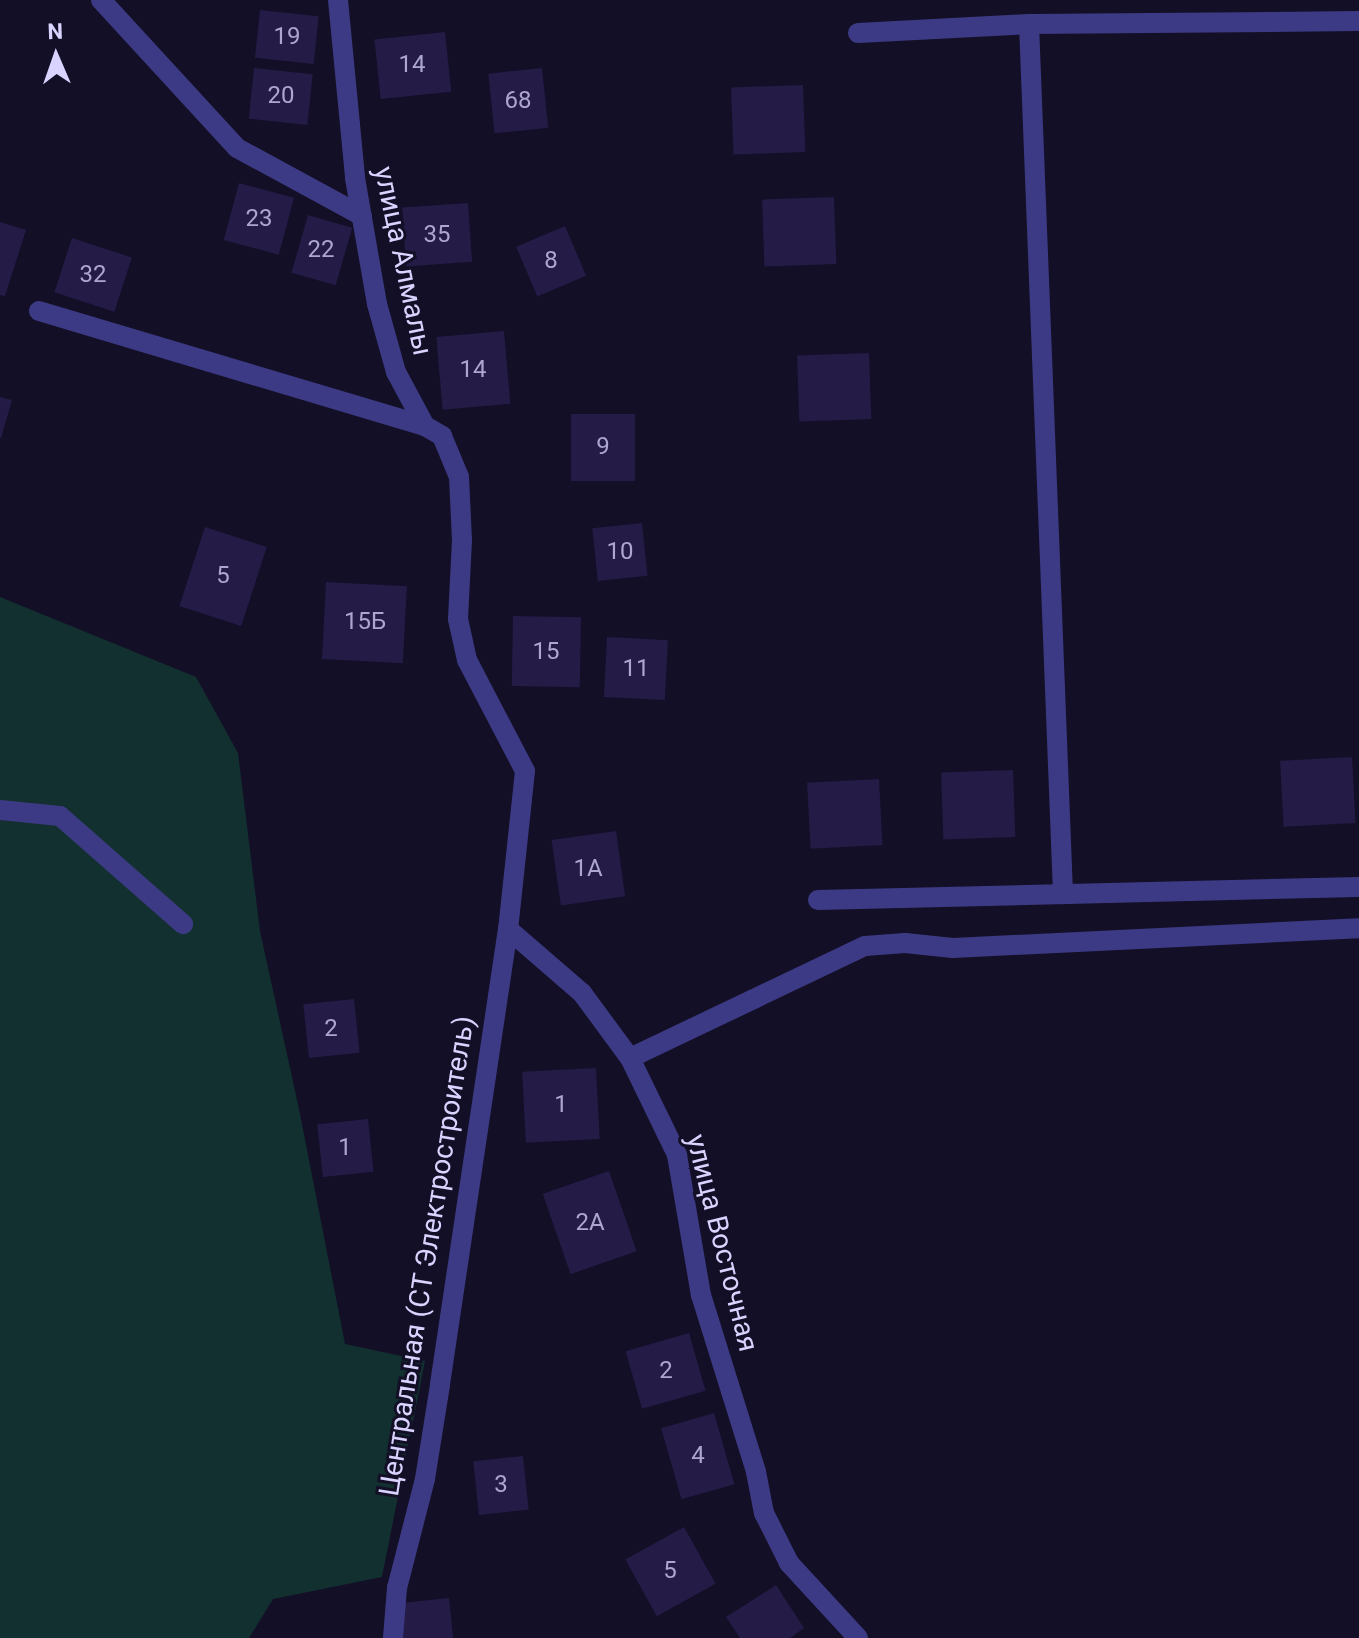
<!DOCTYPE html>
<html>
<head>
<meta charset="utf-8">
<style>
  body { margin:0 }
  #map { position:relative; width:1359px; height:1638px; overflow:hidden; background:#130f26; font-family:Roboto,sans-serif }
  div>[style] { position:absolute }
  .green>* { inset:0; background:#12302f }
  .building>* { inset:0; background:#241b47; transform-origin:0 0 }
  .minor>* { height:20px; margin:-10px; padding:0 10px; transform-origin:10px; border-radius:10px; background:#3d3a85 }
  span { translate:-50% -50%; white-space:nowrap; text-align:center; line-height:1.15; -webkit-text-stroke:6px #130f26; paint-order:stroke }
  .number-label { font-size:24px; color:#aca6d1 }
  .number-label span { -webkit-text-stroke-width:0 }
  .street-label { font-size:28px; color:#d9d4ff }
  .north { position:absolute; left:16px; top:16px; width:80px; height:80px; -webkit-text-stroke:6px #130f26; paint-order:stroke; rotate:358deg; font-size:22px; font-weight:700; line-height:32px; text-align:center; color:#d9d4ff }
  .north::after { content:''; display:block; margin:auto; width:28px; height:36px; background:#d9d4ff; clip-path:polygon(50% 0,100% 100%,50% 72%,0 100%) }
</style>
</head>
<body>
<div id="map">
  <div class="green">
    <i style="clip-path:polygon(0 597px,196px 677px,238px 753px,260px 931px,299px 1109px,345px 1344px,425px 1361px,382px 1577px,273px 1599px,249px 1638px,0 1638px)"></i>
  </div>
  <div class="building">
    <i style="left:260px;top:10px;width:59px;height:48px;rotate:6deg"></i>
    <i style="left:445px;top:32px;width:60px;height:71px;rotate:84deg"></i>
    <i style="left:254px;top:68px;width:59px;height:51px;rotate:6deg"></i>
    <i style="left:542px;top:68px;width:60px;height:54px;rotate:84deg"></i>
    <i style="left:803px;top:85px;width:67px;height:72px;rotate:88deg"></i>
    <i style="left:239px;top:183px;width:57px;height:59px;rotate:15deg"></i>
    <i style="left:834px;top:197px;width:67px;height:72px;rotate:88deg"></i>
    <i style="left:468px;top:203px;width:59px;height:66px;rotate:86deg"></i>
    <i style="left:308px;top:215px;width:46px;height:60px;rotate:16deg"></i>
    <i style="clip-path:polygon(0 222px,26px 230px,5px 296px,0 295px)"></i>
    <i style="left:565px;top:226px;width:54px;height:53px;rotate:67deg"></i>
    <i style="left:72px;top:238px;width:63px;height:57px;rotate:18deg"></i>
    <i style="left:504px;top:331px;width:73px;height:68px;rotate:85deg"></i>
    <i style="left:869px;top:353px;width:66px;height:72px;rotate:88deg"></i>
    <i style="clip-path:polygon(0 397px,12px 400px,1px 438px,0 438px)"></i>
    <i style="left:571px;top:414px;width:64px;height:67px"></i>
    <i style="left:642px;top:523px;width:53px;height:50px;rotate:84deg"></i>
    <i style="left:205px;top:527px;width:65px;height:83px;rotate:18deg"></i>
    <i style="left:326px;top:582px;width:81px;height:77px;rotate:3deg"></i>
    <i style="left:513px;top:616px;width:68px;height:70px;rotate:1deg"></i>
    <i style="left:607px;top:637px;width:61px;height:60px;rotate:3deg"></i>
    <i style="left:1352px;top:757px;width:66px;height:72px;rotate:87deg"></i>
    <i style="left:1013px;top:770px;width:67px;height:72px;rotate:88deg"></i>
    <i style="left:879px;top:779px;width:66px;height:72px;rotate:87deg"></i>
    <i style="left:616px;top:831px;width:66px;height:65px;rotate:82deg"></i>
    <i style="left:354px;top:999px;width:54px;height:51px;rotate:84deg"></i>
    <i style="left:596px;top:1068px;width:71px;height:74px;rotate:87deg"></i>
    <i style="left:368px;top:1119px;width:53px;height:51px;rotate:84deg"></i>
    <i style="left:609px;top:1171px;width:85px;height:70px;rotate:71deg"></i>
    <i style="left:689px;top:1333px;width:60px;height:66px;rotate:74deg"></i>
    <i style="left:714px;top:1413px;width:74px;height:55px;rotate:74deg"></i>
    <i style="left:523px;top:1456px;width:54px;height:50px;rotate:84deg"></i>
    <i style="left:684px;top:1527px;width:65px;height:67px;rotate:61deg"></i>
    <i style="clip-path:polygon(776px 1585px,804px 1628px,790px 1638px,740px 1638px,726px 1617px)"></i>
    <i style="left:449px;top:1598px;width:40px;height:51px;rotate:84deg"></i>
  </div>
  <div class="minor">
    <i style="left:101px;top:0;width:201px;rotate:47.4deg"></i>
    <i style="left:237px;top:148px;width:142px;rotate:28.5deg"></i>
    <i style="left:338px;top:0;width:179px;rotate:84.5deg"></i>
    <i style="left:355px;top:178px;width:128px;rotate:80.1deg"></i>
    <i style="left:377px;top:304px;width:71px;rotate:74.4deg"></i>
    <i style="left:396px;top:372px;width:61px;rotate:61.8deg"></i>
    <i style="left:425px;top:426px;width:20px;rotate:30deg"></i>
    <i style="left:442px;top:436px;width:44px;rotate:67.5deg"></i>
    <i style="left:459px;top:477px;width:63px;rotate:87.3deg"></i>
    <i style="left:462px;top:540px;width:79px;rotate:92.9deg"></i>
    <i style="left:458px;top:619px;width:42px;rotate:77.6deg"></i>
    <i style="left:467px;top:660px;width:125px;rotate:62.4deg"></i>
    <i style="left:525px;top:771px;width:159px;rotate:96.1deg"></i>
    <i style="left:508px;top:929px;width:461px;rotate:98.5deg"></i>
    <i style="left:440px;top:1385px;width:95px;rotate:99.1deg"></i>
    <i style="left:425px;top:1479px;width:113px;rotate:104.4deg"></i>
    <i style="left:397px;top:1588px;width:50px;rotate:94.6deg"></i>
    <i style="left:1029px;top:24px;width:871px;rotate:87.76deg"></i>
    <i style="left:858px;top:33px;width:171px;rotate:-3deg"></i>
    <i style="left:1029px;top:24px;width:330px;rotate:-0.5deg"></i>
    <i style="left:39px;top:311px;width:403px;rotate:16.6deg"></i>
    <i style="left:0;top:810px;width:60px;rotate:5.7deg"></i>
    <i style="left:60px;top:816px;width:164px;rotate:41.3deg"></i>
    <i style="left:818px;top:900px;width:541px;rotate:-1.38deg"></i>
    <i style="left:508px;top:929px;width:98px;rotate:40.9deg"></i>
    <i style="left:582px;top:993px;width:81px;rotate:53.6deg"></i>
    <i style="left:630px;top:1058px;width:108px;rotate:64.1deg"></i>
    <i style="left:677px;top:1155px;width:142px;rotate:80.3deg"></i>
    <i style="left:701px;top:1295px;width:185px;rotate:72.7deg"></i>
    <i style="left:756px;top:1472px;width:42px;rotate:79deg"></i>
    <i style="left:764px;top:1513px;width:56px;rotate:63.4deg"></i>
    <i style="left:789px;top:1563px;width:102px;rotate:47.4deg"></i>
    <i style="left:630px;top:1058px;width:260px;rotate:-25.5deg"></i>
    <i style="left:865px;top:946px;width:40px;rotate:-4.3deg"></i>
    <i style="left:905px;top:943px;width:48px;rotate:5.9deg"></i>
    <i style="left:953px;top:948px;width:406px;rotate:-2.8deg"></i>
  </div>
  <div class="number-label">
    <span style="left:287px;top:37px">19</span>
    <span style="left:412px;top:65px">14</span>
    <span style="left:281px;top:96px">20</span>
    <span style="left:518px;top:101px">68</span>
    <span style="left:259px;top:219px">23</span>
    <span style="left:437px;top:235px">35</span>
    <span style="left:321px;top:250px">22</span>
    <span style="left:551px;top:261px">8</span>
    <span style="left:93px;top:275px">32</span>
    <span style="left:473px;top:370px">14</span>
    <span style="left:603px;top:447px">9</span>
    <span style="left:620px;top:552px">10</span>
    <span style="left:223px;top:576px">5</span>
    <span style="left:365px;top:622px">15Б</span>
    <span style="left:546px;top:652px">15</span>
    <span style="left:636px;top:669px">11</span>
    <span style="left:588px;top:869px">1А</span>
    <span style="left:331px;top:1029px">2</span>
    <span style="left:561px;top:1105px">1</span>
    <span style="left:345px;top:1148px">1</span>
    <span style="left:590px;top:1223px">2А</span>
    <span style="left:666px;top:1371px">2</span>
    <span style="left:698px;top:1456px">4</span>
    <span style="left:501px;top:1485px">3</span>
    <span style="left:670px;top:1571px">5</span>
  </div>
  <div class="street-label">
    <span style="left:403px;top:261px;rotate:78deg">улица Алмалы</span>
    <span style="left:722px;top:1243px;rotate:76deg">улица Восточная</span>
    <span style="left:427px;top:1256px;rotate:-81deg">Центральная (СТ Электростроитель)</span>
  </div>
  <div class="north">N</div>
</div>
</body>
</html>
